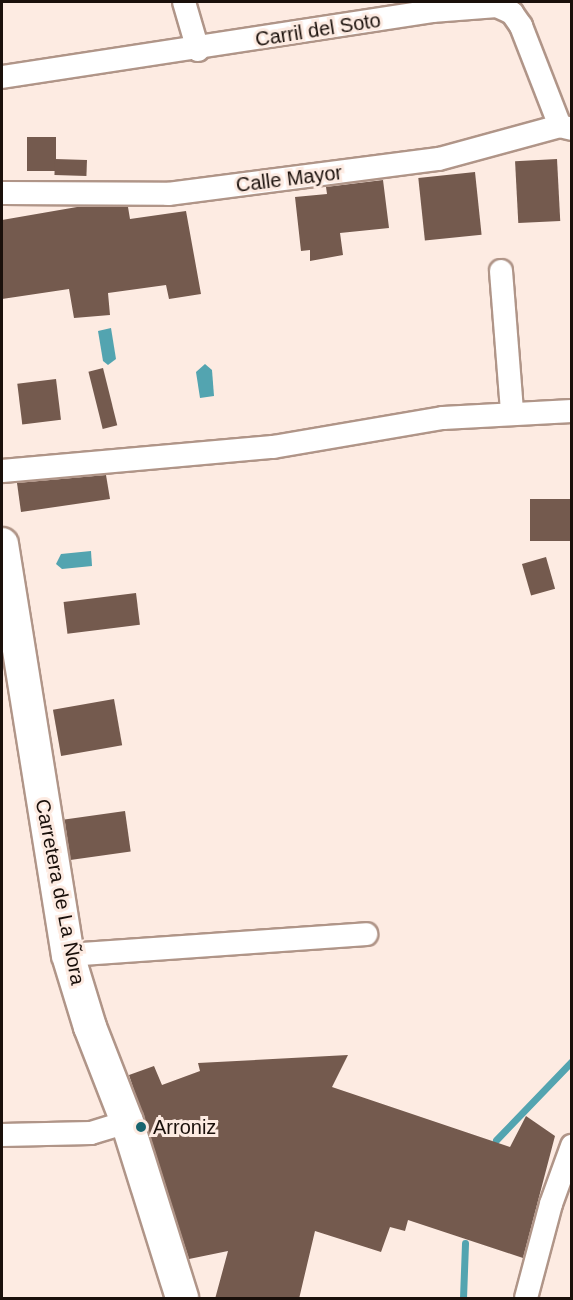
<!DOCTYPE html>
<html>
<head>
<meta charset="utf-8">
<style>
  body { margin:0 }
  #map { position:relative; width:573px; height:1300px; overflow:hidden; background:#fdebe2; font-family:Helvetica,sans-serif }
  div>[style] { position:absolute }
  .water>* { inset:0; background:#53a4b0 }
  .stream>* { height:7px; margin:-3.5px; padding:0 3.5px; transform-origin:3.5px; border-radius:3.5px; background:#53a4b0 }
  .building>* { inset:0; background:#745a4e; transform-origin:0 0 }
  .roads { filter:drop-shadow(2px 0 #b09588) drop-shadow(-2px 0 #b09588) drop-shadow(0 2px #b09588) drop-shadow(0 -2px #b09588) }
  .minor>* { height:22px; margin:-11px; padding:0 11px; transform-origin:11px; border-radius:11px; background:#fff }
  .secondary>* { height:32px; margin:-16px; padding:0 16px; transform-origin:16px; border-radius:16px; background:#fff }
  .dots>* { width:16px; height:16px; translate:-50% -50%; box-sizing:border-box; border:3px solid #fdebe2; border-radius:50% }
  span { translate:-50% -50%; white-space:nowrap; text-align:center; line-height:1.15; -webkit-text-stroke:6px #fdebe2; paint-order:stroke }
  .street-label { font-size:20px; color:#1a100b }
  .poi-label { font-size:20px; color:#1a100b }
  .left { translate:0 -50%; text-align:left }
  .frame { position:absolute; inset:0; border:3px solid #1a100b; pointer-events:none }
</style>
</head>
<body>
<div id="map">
  <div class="water">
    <i style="clip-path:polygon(111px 328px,116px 359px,108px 365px,103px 361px,98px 331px)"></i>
    <i style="clip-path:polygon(205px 364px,212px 370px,214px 396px,200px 398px,196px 372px)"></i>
    <i style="clip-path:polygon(91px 551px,92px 566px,62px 569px,56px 564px,61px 554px)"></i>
  </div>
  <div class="stream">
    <i style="left:496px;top:1140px;width:110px;rotate:-46.1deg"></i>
    <i style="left:463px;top:1298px;width:55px;rotate:-87.9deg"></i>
  </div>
  <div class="building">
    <i style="left:27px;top:137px;width:29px;height:34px"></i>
    <i style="left:55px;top:159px;width:32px;height:16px;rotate:2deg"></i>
    <i style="left:557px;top:159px;width:62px;height:42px;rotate:87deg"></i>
    <i style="left:475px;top:172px;width:63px;height:57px;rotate:84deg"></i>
    <i style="clip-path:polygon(383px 180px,389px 228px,340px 233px,343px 255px,310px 261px,310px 250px,301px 251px,295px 197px,327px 194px,326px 187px)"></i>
    <i style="clip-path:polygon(77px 207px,128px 207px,130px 219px,186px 211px,201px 294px,169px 299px,166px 285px,108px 293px,110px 315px,74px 318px,69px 289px,2px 299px,2px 220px)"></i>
    <i style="left:103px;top:368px;width:59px;height:15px;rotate:76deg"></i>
    <i style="left:56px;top:379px;width:41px;height:39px;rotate:83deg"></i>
    <i style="clip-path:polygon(106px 475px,110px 499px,21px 512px,17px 483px)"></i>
    <i style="left:572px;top:499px;width:42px;height:42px;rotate:90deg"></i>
    <i style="left:546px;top:557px;width:33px;height:25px;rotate:74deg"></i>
    <i style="left:136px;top:593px;width:32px;height:73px;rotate:83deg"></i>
    <i style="left:114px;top:699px;width:47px;height:62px;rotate:80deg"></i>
    <i style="left:125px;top:811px;width:41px;height:61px;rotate:82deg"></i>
    <i style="clip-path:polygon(348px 1055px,332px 1087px,510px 1147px,526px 1116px,555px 1136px,523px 1258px,408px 1220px,405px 1231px,390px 1227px,381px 1252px,315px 1231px,299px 1299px,215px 1299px,228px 1251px,189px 1259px,129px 1075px,154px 1066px,162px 1085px,200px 1071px,198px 1063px)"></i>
  </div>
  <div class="roads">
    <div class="minor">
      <i style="left:184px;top:2px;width:50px;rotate:73.7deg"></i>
      <i style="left:2px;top:77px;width:435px;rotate:-8.7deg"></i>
      <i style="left:432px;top:11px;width:65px;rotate:-4.4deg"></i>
      <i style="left:497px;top:6px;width:17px;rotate:25deg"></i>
      <i style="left:512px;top:13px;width:16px;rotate:55deg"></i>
      <i style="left:521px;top:26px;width:107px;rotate:68.7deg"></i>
      <i style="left:2px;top:193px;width:166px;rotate:0.3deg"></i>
      <i style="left:168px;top:194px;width:273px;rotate:-7.4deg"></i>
      <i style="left:439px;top:159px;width:125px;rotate:-15.3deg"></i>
      <i style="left:560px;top:126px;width:12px;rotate:14deg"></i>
      <i style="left:501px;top:271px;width:141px;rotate:85.5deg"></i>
      <i style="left:2px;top:471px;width:272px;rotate:-5.1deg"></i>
      <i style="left:273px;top:447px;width:172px;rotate:-9.7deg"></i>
      <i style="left:443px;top:418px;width:129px;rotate:-3.1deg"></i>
      <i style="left:68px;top:955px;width:299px;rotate:-4deg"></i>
      <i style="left:2px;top:1135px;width:89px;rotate:-1.3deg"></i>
      <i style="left:91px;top:1133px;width:38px;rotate:-17deg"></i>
      <i style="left:526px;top:1298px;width:97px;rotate:-75.1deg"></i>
      <i style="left:551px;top:1204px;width:62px;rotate:-70.1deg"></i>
    </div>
    <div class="secondary">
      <i style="left:2px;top:544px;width:416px;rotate:80.9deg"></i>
      <i style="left:68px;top:955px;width:75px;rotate:73deg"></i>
      <i style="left:90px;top:1027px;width:102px;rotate:68.7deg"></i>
      <i style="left:127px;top:1122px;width:184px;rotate:72.6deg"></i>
    </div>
  </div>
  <div class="dots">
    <i style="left:141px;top:1127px;background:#19656f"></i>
  </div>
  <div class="street-label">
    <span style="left:318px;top:30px;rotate:-9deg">Carril del Soto</span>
    <span style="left:289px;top:179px;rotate:-7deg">Calle Mayor</span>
    <span style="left:60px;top:892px;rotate:79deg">Carretera de La Ñora</span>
  </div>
  <div class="poi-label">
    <span class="left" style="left:153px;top:1127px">Arroniz</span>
  </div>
  <div class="frame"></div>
</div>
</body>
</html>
